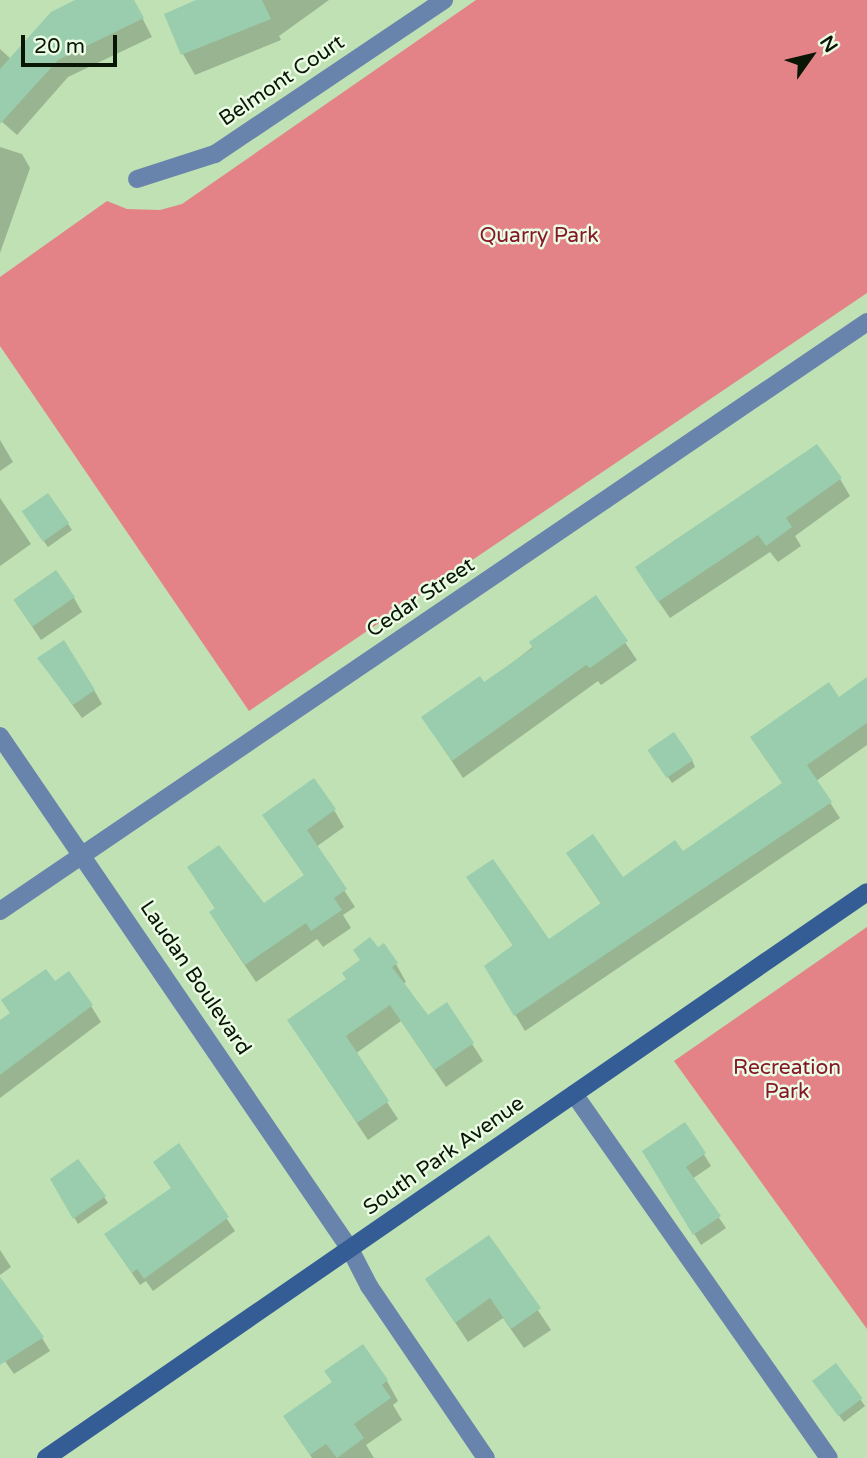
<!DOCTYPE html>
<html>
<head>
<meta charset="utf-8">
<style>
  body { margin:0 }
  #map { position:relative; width:867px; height:1458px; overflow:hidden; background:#bfe1b4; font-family:"Varela Round",sans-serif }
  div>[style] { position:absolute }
  .green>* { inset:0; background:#e48387 }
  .shadow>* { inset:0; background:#0003 }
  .building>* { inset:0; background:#99cdad; transform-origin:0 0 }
  .lane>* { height:18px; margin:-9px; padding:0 9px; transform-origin:9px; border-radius:9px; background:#6984ac }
  .street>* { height:18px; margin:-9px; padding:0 9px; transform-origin:9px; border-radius:9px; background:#6984ac }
  .secondary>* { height:18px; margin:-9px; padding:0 9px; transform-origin:9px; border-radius:9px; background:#345c95 }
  span { translate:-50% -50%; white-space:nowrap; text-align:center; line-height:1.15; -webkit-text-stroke:5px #ebfce5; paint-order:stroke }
  .street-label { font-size:21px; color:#091505 }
  .park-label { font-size:21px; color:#86162a }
  .north { position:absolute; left:776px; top:21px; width:70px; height:70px; -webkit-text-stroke:5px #ebfce5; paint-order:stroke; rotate:56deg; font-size:19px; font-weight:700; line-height:28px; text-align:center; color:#091505 }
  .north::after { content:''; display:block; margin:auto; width:24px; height:32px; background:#091505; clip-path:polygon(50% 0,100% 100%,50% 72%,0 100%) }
  .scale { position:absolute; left:21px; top:35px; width:96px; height:32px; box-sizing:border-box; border:4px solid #091505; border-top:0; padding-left:9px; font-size:21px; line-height:24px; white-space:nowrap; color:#091505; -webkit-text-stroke:5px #ebfce5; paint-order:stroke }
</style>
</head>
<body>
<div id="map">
  <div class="green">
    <i style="clip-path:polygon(476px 0,867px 0,867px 293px,249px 711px,0 346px,0 277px,107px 201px,127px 209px,160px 210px,182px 204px)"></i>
    <i style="clip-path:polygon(867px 927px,867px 1329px,674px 1061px)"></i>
  </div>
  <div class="shadow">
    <i style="clip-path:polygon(79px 0,133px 0,152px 37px,68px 77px,17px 135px,0 120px,0 49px,11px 59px)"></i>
    <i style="clip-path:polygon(201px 0,329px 0,279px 36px,281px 40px,195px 75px,183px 54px)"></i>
    <i style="clip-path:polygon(0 147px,22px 154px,30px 168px,0 253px)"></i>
    <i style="clip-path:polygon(0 440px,13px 462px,0 471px)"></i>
    <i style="clip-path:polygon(840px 479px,850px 496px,795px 536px,801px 546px,778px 562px,770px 552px,670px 618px,647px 585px)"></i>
    <i style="clip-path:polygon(0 498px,31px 544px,0 566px)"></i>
    <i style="clip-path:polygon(28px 519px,68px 524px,72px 530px,48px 547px)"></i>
    <i style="clip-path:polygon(74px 598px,82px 612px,41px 640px,15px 601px)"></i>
    <i style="clip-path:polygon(595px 598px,637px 660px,601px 685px,598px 681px,463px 778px,423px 718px,484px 685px)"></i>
    <i style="clip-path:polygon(39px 659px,94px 690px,102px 704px,82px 718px)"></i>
    <i style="clip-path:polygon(867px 680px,867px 745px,816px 781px,840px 818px,525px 1031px,486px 966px,514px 947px,468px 878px,549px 942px,602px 905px,578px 870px,622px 879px,683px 854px,783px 784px,838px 699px)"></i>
    <i style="clip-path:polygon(654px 757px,692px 760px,695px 767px,672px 783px)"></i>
    <i style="clip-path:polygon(334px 810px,344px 827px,316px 847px,355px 907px,343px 915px,351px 928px,323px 947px,317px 939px,256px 982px,221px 930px,211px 913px,216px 910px,189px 868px,264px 905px,305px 876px,264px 816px)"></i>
    <i style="clip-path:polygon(396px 964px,406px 982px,403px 984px,428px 1018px,447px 1005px,483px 1061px,446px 1087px,401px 1021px,355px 1054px,398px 1119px,368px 1140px,289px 1021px)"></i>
    <i style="clip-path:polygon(54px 984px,91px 1006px,101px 1022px,0 1098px,0 1022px)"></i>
    <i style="clip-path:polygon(685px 1124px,711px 1166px,692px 1179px,726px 1228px,701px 1245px,651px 1163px)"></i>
    <i style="clip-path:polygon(178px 1146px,235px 1231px,153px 1291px,146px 1281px,140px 1285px,114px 1247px,173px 1190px)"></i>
    <i style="clip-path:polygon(52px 1179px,104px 1197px,108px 1203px,78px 1224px)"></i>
    <i style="clip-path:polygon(489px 1237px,551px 1330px,524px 1348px,503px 1318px,468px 1342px,427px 1280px)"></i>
    <i style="clip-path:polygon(0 1250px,11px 1267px,0 1275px)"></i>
    <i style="clip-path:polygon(0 1318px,42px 1338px,50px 1351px,14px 1374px,0 1354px)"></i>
    <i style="clip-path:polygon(836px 1365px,865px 1406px,844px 1422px,818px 1388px)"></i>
    <i style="clip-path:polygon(387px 1381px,398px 1401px,393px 1405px,402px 1420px,366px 1445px,374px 1458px,312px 1458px,285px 1417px)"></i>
  </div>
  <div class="building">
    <i style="clip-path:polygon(75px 0,134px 0,144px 18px,58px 60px,0 124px,0 69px,51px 12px)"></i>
    <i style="clip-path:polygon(196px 0,262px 0,271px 19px,181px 55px,164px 14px)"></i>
    <i style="clip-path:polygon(817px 444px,842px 478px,786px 518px,792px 527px,766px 546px,758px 535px,658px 602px,635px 567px)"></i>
    <i style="left:48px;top:493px;width:37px;height:32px;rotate:55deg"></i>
    <i style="left:56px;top:570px;width:33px;height:52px;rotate:55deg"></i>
    <i style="clip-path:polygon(596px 595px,628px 641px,590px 668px,586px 665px,452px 761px,421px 717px,480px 676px,484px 682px,533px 648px,529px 642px)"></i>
    <i style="clip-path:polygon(64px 640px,95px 690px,73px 705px,37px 658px)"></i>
    <i style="clip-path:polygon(867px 677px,867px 723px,807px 765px,832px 802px,514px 1016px,484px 966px,513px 945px,466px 877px,493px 859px,549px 939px,601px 903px,566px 853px,593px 834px,623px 877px,675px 840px,683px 851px,782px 783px,750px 737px,829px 682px,839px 697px)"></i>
    <i style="left:674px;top:732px;width:34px;height:32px;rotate:56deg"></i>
    <i style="clip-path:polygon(314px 778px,336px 809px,307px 830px,347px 889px,334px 898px,342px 910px,311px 931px,306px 923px,245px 965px,209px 912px,215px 908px,187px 867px,219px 845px,264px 903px,304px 875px,262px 815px)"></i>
    <i style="clip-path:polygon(370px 937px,378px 947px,384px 943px,398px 963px,392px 967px,428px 1015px,447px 1002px,474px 1043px,434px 1070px,390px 1005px,346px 1036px,389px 1101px,357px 1123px,287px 1020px,346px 979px,342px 973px,360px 960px,353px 950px)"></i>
    <i style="clip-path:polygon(46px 969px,55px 981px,69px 971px,93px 1005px,0 1075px,0 1020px,10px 1013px,1px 1000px)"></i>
    <i style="clip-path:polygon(685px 1122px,706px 1153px,686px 1167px,721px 1216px,693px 1235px,642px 1151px)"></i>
    <i style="clip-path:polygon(179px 1143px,229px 1217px,144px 1279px,137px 1269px,132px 1273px,104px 1234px,171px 1188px,153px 1162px)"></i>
    <i style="clip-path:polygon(78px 1159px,106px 1196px,73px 1219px,50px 1179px)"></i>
    <i style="clip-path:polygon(489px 1235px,541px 1308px,511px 1329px,490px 1298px,455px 1323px,425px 1279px)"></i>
    <i style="clip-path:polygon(0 1277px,44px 1337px,0 1365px)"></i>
    <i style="clip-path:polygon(363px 1344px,388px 1380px,382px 1385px,391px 1398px,354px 1424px,364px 1438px,337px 1458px,326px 1444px,310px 1455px,283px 1416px,332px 1382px,324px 1371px)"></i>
    <i style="left:836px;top:1363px;width:44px;height:30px;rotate:53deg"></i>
  </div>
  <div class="lane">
    <i style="left:574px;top:1094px;width:444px;rotate:55deg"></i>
    <i style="left:350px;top:1249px;width:42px;rotate:62.8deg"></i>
    <i style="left:369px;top:1286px;width:208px;rotate:55.8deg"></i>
  </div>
  <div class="street">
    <i style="left:137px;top:179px;width:82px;rotate:-17.8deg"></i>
    <i style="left:215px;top:154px;width:276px;rotate:-33.9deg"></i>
    <i style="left:0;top:736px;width:621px;rotate:55.7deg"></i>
    <i style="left:0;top:911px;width:1048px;rotate:-34.19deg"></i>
  </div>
  <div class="secondary">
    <i style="left:46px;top:1458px;width:997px;rotate:-34.58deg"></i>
  </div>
  <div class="street-label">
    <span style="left:282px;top:81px;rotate:-34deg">Belmont Court</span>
    <span style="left:421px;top:598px;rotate:-34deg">Cedar Street</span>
    <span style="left:195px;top:978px;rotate:56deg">Laudan Boulevard</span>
    <span style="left:444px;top:1156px;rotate:-35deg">South Park Avenue</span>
  </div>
  <div class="park-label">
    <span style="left:539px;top:236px">Quarry Park</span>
    <span style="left:787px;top:1080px">Recreation<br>Park</span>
  </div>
  <div class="north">N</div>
  <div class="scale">20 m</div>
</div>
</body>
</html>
